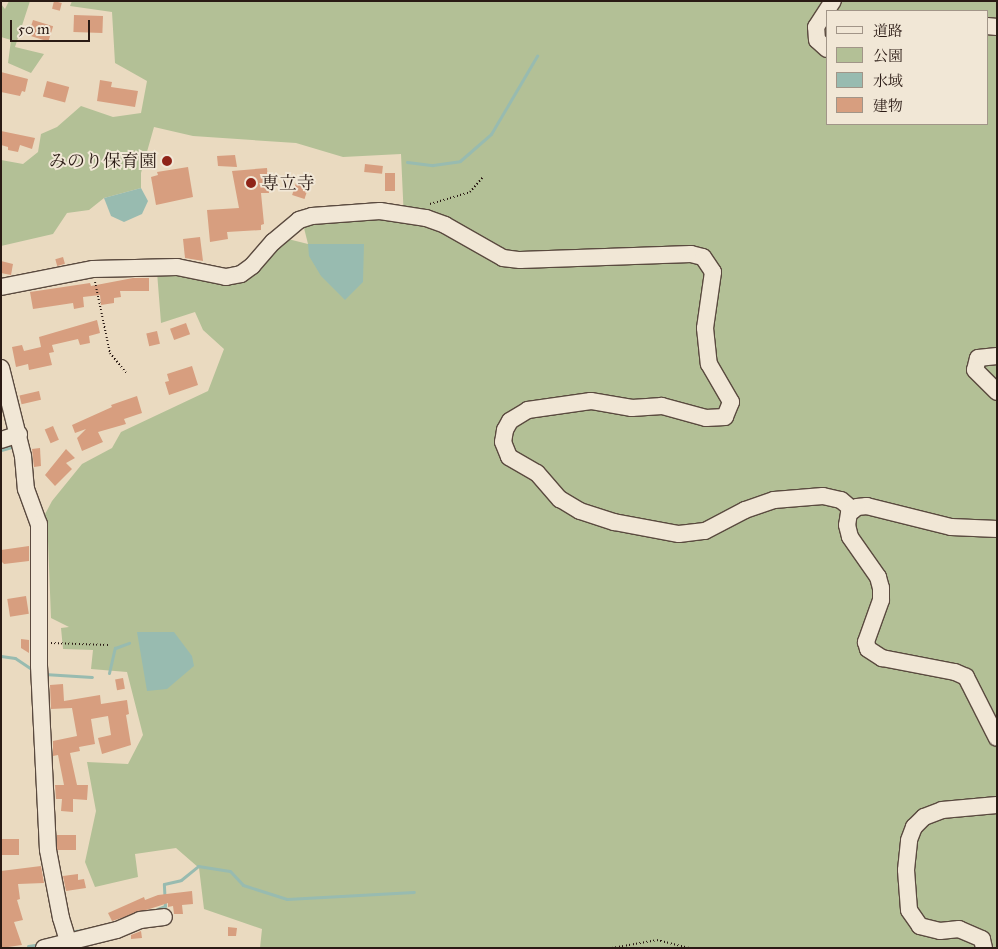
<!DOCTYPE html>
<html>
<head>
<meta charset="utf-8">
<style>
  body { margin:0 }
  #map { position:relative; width:998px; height:949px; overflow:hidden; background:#eadac0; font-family:"IM FELL Great Primer","Noto Serif JP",serif }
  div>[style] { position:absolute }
  .green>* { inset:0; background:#b3c096 }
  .water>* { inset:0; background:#98bbb0 }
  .stream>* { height:3px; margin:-1.5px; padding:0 1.5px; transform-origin:1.5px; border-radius:1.5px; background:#98bbb0 }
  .building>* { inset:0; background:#d79e7f; transform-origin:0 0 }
  .path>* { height:2px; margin-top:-1px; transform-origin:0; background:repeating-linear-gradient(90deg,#2a1a14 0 1px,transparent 0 3.5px) }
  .roads { filter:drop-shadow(1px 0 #5a4a3f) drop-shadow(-1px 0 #5a4a3f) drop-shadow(0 1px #5a4a3f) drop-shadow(0 -1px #5a4a3f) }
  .minor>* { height:16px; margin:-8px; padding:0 8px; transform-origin:8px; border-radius:8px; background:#f1e7d6 }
  .dots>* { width:14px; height:14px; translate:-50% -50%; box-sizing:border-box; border:2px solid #f1e7d6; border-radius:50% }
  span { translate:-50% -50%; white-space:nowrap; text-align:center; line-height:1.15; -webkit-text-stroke:4px #f1e7d6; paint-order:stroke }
  .poi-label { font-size:18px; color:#2a1a14 }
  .right { translate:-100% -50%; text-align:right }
  .left { translate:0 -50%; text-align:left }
  .frame { position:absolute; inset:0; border:2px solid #2a1a14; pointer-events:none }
  .legend { position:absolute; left:826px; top:10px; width:162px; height:115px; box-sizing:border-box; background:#f1e7d6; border:1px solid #a19588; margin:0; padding:6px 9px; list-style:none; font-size:15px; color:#2a1a14 }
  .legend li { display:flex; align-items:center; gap:10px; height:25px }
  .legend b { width:25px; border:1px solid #a19588 }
  .scale { position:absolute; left:10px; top:20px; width:80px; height:22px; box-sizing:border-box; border:2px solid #2a1a14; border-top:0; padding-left:6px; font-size:15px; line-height:18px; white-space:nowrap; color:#2a1a14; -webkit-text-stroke:4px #f1e7d6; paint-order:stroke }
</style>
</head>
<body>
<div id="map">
  <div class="green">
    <i style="clip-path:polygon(9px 1px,30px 1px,15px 47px,44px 54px,31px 73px,8px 63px,11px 40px,1px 37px,1px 4px,5px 9px)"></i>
    <i style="clip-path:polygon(evenodd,72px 1px,997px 1px,997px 948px,260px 948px,262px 929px,204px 909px,199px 868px,176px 848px,135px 854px,138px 877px,95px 887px,85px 862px,96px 811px,87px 762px,128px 764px,143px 735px,127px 672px,91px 669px,93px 650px,63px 649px,61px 628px,69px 627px,51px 618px,48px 541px,43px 518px,52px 501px,82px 464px,112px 448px,121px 432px,208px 391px,224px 349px,203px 330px,195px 312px,161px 323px,157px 272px,211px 282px,241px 281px,284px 238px,308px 244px,304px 228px,318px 215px,404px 220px,401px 154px,343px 157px,296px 143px,193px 136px,154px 127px,141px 173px,141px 188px,104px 198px,89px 210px,67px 213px,53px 234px,1px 246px,1px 160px,23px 164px,38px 152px,41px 134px,57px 127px,81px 106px,113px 117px,141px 113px,147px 81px,115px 63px,112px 12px,70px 6px,72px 1px,827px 11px,987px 11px,987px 124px,827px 124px,827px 11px)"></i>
  </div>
  <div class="water">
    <i style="clip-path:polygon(141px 188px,148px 201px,142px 214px,124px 222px,111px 216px,104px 198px)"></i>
    <i style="clip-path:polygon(308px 244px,364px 244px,363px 282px,345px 300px,321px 276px,309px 256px)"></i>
    <i style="clip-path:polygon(137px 632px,174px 632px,192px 656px,194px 666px,167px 689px,147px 691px)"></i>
  </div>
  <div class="stream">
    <i style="left:407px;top:162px;width:26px;rotate:7deg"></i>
    <i style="left:433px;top:165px;width:27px;rotate:-8deg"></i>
    <i style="left:460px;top:161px;width:41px;rotate:-41.1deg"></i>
    <i style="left:491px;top:134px;width:91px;rotate:-59.5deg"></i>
    <i style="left:1px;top:450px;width:11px;rotate:-15deg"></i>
    <i style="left:1px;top:656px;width:14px;rotate:8deg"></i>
    <i style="left:15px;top:658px;width:18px;rotate:34deg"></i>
    <i style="left:109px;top:673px;width:26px;rotate:-77deg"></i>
    <i style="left:115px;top:648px;width:15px;rotate:-20deg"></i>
    <i style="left:44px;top:674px;width:48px;rotate:3.6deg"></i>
    <i style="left:153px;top:911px;width:13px;rotate:-23deg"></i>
    <i style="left:165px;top:906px;width:22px;rotate:-93deg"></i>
    <i style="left:164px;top:884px;width:17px;rotate:-13deg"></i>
    <i style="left:181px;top:880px;width:22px;rotate:-39deg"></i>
    <i style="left:198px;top:866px;width:32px;rotate:9deg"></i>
    <i style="left:230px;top:871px;width:19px;rotate:47deg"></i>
    <i style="left:243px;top:885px;width:46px;rotate:17.7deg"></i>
    <i style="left:287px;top:899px;width:127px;rotate:-3.2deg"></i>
    <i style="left:75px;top:931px;width:8px;rotate:-7deg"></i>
    <i style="left:28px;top:946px;width:12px;rotate:-9deg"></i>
  </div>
  <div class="building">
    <i style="left:54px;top:1px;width:8px;height:8px;rotate:14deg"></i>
    <i style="left:74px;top:15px;width:29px;height:17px;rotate:2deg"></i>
    <i style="left:33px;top:20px;width:21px;height:16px;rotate:17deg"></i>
    <i style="clip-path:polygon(1px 72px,28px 79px,25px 92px,22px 91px,20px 96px,1px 92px)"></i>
    <i style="clip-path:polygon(100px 80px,112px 82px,111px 87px,138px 91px,135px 107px,97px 101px)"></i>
    <i style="left:47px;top:81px;width:23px;height:16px;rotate:15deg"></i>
    <i style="clip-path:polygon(1px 131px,35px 138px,32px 149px,20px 145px,18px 152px,8px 150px,8px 147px,1px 145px)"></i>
    <i style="clip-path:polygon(235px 155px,237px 167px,218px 166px,217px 156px)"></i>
    <i style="left:365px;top:164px;width:18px;height:8px;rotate:6deg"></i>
    <i style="clip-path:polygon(188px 167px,193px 197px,156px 205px,151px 177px,158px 175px,157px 172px)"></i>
    <i style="clip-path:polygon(267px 168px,269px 193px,261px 193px,264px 224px,261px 225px,261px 230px,227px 232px,228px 239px,210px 242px,207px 210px,239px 208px,232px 171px)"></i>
    <i style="left:385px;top:173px;width:10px;height:18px"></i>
    <i style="left:298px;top:177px;width:13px;height:19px;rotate:18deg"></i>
    <i style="clip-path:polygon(200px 237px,203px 261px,185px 258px,183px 239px)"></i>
    <i style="left:63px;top:257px;width:7px;height:8px;rotate:74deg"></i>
    <i style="clip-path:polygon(1px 261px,13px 264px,11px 275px,1px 273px)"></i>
    <i style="clip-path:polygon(133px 278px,149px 278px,149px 291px,120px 291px,121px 297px,114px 298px,114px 303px,101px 305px,100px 295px,83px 297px,84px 307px,74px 309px,73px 303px,33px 309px,30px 292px,90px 283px,91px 286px)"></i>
    <i style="clip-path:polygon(97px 320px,100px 333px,89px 336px,90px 343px,80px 345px,78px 339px,52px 345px,54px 352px,49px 353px,52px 365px,29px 370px,28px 364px,16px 367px,12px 347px,22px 345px,24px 351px,41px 347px,39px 337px)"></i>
    <i style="left:186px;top:323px;width:12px;height:17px;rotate:70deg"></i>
    <i style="left:157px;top:331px;width:13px;height:11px;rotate:77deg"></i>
    <i style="clip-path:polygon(192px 366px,198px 385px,169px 395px,165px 382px,169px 381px,167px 374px)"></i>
    <i style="left:39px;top:391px;width:9px;height:20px;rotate:77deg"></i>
    <i style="clip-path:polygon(137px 396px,142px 413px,124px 419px,126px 424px,98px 432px,103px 442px,82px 451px,77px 438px,86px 429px,75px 433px,72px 425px,112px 407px,111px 405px)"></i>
    <i style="left:53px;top:426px;width:15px;height:9px;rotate:67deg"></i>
    <i style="clip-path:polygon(40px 448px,41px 466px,34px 467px,32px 449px)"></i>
    <i style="clip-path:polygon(66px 449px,75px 458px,66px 463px,72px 469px,55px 486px,45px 475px)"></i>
    <i style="clip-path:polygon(29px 546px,29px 561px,4px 564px,1px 561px,1px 550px)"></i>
    <i style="left:26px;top:596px;width:18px;height:19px;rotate:81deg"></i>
    <i style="clip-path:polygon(21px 639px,29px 640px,29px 653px,21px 648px)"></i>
    <i style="left:123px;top:678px;width:11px;height:8px;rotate:80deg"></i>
    <i style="clip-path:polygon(63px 684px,64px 701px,100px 695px,101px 704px,127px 700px,129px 714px,126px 715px,131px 745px,102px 754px,98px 738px,111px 735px,108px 716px,91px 719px,95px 744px,79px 747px,80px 751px,70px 753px,77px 785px,88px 785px,87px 800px,73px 799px,73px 812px,61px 811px,62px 799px,56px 799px,55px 785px,64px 785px,58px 755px,53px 756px,53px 741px,77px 736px,72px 708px,51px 709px,50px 685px)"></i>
    <i style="left:57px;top:835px;width:19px;height:15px"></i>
    <i style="left:1px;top:839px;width:18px;height:16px"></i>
    <i style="clip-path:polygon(41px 866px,44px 883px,18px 884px,20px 899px,17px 900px,23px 920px,14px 922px,22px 945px,1px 948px,1px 871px)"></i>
    <i style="clip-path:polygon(78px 874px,78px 880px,84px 879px,86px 888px,66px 891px,63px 876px)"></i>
    <i style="clip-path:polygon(192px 891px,193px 904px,182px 905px,183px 914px,174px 914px,173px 906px,168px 907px,168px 903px,112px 921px,108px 913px,144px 897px,145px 900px,158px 895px)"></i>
    <i style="clip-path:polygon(228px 927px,237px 928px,236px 936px,228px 936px)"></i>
    <i style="clip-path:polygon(141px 931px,142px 938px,131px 939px,131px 935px)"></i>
  </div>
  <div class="path">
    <i style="left:430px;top:204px;width:42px;rotate:-16.7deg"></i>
    <i style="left:470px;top:192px;width:20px;rotate:-49deg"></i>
    <i style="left:95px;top:282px;width:73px;rotate:78.1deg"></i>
    <i style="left:110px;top:353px;width:26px;rotate:51deg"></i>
    <i style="left:51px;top:643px;width:57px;rotate:2deg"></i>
    <i style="left:612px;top:948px;width:46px;rotate:-10.1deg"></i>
    <i style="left:657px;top:940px;width:34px;rotate:14deg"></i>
  </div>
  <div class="roads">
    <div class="minor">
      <i style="left:987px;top:26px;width:10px;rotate:6deg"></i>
      <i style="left:827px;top:49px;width:13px;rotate:-138deg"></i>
      <i style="left:817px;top:40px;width:13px;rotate:-94deg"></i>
      <i style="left:816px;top:27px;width:31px;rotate:-57deg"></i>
      <i style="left:1px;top:287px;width:94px;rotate:-11.1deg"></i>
      <i style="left:93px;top:269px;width:84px;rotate:-1.4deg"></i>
      <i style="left:177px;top:267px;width:50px;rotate:11.5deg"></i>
      <i style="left:226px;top:277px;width:15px;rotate:-11deg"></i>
      <i style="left:241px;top:274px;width:14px;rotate:-36deg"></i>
      <i style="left:252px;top:266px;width:32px;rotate:-49deg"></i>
      <i style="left:273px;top:242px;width:34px;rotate:-40deg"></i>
      <i style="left:299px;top:220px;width:14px;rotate:-17deg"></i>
      <i style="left:312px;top:216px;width:68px;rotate:-4.2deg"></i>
      <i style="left:380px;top:211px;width:47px;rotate:8.7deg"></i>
      <i style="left:426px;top:218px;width:20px;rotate:20deg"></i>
      <i style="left:445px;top:225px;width:67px;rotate:29.6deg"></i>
      <i style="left:503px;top:258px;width:17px;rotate:7deg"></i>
      <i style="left:520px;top:260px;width:171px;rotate:-2deg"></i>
      <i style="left:691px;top:254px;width:12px;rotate:14deg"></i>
      <i style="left:703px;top:257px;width:18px;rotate:56deg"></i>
      <i style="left:713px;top:272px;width:57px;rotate:98.1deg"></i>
      <i style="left:705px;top:328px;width:36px;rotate:84deg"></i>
      <i style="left:709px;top:364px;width:44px;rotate:59.9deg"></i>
      <i style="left:731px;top:402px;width:16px;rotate:112deg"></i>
      <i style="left:725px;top:417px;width:19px;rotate:177deg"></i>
      <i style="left:706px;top:418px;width:46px;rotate:-164.7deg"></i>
      <i style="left:662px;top:406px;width:30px;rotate:176deg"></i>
      <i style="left:632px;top:408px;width:42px;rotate:-170.3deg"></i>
      <i style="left:591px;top:401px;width:64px;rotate:171.9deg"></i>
      <i style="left:528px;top:410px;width:21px;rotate:149deg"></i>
      <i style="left:510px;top:421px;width:10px;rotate:119deg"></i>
      <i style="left:505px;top:430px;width:12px;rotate:99deg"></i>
      <i style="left:503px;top:442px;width:16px;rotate:68deg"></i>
      <i style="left:509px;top:457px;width:32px;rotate:30deg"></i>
      <i style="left:537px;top:473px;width:35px;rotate:49deg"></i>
      <i style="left:560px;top:499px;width:23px;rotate:31deg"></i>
      <i style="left:580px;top:511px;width:36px;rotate:18deg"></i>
      <i style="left:614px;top:522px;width:66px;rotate:10.5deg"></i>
      <i style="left:679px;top:534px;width:26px;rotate:-7deg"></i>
      <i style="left:705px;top:531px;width:45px;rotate:-27.7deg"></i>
      <i style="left:745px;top:510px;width:31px;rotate:-19deg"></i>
      <i style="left:774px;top:500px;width:49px;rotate:-4.7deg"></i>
      <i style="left:823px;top:496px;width:18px;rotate:13deg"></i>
      <i style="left:841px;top:500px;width:16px;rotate:40deg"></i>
      <i style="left:997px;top:356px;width:19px;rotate:174deg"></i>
      <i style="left:978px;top:358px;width:12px;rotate:104deg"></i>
      <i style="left:975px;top:370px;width:31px;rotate:45deg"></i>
      <i style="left:1px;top:368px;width:91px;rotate:76deg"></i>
      <i style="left:23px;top:456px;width:33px;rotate:85deg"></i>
      <i style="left:26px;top:489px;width:37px;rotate:70deg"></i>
      <i style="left:39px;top:524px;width:142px;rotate:90deg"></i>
      <i style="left:39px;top:666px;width:184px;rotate:87.2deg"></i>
      <i style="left:48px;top:850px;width:69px;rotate:79.2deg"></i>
      <i style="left:61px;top:918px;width:31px;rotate:73deg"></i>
      <i style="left:1px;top:440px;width:19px;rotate:-18deg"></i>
      <i style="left:997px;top:529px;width:46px;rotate:-177.5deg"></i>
      <i style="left:951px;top:527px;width:87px;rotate:-166deg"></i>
      <i style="left:867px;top:506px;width:10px;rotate:174deg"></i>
      <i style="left:857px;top:507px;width:10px;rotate:143deg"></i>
      <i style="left:849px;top:513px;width:12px;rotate:99deg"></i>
      <i style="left:847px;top:525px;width:12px;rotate:76deg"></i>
      <i style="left:850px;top:537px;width:49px;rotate:55deg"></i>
      <i style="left:878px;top:577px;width:11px;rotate:75deg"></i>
      <i style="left:881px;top:588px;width:12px;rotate:90deg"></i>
      <i style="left:881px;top:600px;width:45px;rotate:109.7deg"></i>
      <i style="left:866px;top:642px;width:7px;rotate:74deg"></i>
      <i style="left:868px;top:649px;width:17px;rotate:33deg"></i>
      <i style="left:882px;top:658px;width:74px;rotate:10.9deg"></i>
      <i style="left:955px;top:672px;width:12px;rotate:24deg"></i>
      <i style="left:966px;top:677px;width:68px;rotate:63.1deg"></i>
      <i style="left:44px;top:948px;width:75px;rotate:-13.9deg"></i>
      <i style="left:117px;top:930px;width:25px;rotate:-23deg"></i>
      <i style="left:140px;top:920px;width:24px;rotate:-7deg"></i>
      <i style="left:984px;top:948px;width:9px;rotate:-103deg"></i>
      <i style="left:982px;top:939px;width:25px;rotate:-157deg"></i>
      <i style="left:959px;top:929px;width:19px;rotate:174deg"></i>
      <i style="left:940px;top:931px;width:21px;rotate:-166deg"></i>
      <i style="left:920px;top:926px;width:19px;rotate:-125deg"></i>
      <i style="left:909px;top:910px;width:40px;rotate:-94.3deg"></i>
      <i style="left:906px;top:870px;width:30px;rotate:-84deg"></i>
      <i style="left:909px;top:840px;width:14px;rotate:-69deg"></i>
      <i style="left:914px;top:827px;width:14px;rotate:-45deg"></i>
      <i style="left:924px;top:817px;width:19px;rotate:-21deg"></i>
      <i style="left:942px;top:810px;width:55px;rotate:-5.2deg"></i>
    </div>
  </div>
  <div class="dots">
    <i style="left:167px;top:161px;background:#8f2418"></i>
    <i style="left:251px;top:183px;background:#8f2418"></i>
  </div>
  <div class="poi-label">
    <span class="right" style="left:157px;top:161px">みのり保育園</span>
    <span class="left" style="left:261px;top:183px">専立寺</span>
  </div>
  <div class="frame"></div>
  <ul class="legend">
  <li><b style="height:6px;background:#f1e7d6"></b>道路</li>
  <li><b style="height:14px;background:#b3c096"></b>公園</li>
  <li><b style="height:14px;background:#98bbb0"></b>水域</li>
  <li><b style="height:14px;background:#d79e7f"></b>建物</li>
  </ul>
  <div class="scale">50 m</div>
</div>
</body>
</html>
